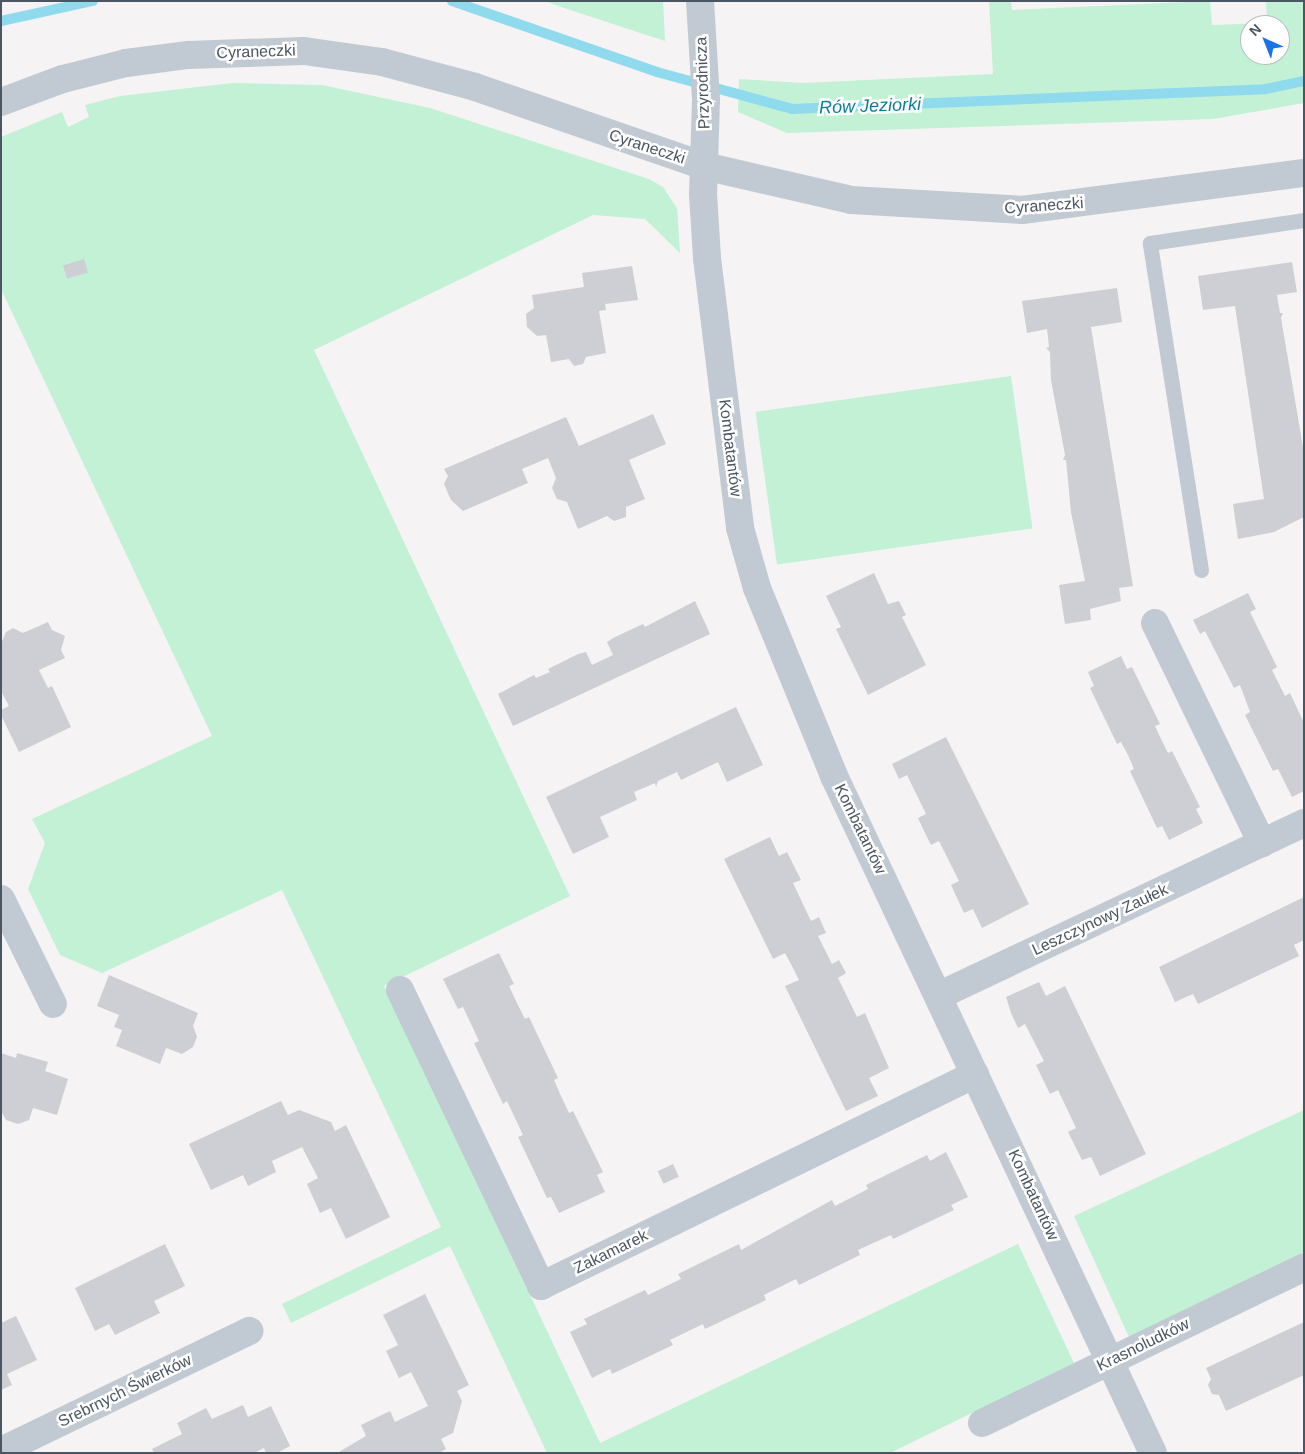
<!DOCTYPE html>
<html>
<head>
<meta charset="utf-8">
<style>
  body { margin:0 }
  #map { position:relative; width:1305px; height:1454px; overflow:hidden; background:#f5f3f3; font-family:Arial,sans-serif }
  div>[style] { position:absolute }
  .green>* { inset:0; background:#c3f1d5; transform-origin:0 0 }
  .stream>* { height:10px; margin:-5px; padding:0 5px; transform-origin:5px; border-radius:5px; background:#90daee }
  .building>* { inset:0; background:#cdcfd5; transform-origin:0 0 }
  .service>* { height:15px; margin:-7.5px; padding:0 7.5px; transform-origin:7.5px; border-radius:7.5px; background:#c1cad2 }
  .minor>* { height:28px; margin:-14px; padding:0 14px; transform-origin:14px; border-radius:14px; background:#c1cad2 }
  .tertiary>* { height:28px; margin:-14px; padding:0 14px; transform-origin:14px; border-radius:14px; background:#c1cad2 }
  span { translate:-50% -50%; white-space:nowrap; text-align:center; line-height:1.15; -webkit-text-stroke:5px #fff; paint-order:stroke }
  .street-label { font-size:16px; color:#4a5661 }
  .water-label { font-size:18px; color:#0c7c9b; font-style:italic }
  .frame { position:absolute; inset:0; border:2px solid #4a5661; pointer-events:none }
  .north { position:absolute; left:1240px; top:15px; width:50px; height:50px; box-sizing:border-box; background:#fff; border:1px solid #b7bbc0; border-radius:50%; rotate:316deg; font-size:14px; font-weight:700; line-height:20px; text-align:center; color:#4a5661 }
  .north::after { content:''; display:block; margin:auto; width:18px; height:22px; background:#1a73e8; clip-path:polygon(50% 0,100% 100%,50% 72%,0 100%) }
</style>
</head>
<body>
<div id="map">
  <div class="green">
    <i style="clip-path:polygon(545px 1px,663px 1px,665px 41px,561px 7px)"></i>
    <i style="clip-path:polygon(evenodd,989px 1px,1011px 1px,1012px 10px,1210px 1px,1212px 25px,1267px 23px,1266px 1px,1304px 1px,1304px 103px,1213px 119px,787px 133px,738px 112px,739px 79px,803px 83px,993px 74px,989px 1px,1250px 25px,1280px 25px,1280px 55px,1250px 55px,1250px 25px)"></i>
    <i style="clip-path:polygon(232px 83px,322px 85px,430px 108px,649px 179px,663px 187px,677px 208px,680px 253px,645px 219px,593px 215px,314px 350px,570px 896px,384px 986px,600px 1443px,1018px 1244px,1074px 1363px,890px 1453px,547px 1453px,450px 1246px,291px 1323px,282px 1304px,441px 1227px,282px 890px,102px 973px,60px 955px,28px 889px,45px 843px,32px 819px,212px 736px,1px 289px,1px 137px,62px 112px,68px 127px,89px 117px,85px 105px,120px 96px)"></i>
    <i style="left:1011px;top:376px;width:154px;height:258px;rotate:82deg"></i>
    <i style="clip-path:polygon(1304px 1110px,1304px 1252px,1129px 1337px,1074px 1216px)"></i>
  </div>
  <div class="stream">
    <i style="left:452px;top:1px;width:217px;rotate:19.1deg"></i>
    <i style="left:657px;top:72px;width:140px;rotate:15.3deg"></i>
    <i style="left:792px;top:109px;width:474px;rotate:-2.4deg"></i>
    <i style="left:1266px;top:89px;width:39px;rotate:-12deg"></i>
    <i style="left:1px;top:21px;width:94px;rotate:-12.3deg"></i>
  </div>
  <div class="building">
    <i style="left:84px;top:259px;width:14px;height:22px;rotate:73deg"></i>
    <i style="clip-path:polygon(1292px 262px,1297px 292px,1277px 295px,1280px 313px,1283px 313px,1281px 318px,1304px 453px,1304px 517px,1274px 532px,1238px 539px,1233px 504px,1264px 499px,1235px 306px,1203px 310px,1198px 276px)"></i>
    <i style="clip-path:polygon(632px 266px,638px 300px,605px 304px,606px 310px,599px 311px,606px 353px,586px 357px,583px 364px,574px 366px,569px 359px,551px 362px,546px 335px,537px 336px,527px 327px,526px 314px,534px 308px,532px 295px,584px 287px,582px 273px)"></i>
    <i style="clip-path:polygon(1117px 288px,1122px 322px,1091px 327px,1133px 586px,1119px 588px,1121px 601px,1090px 609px,1091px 620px,1065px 624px,1059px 585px,1085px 581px,1071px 512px,1066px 460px,1063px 460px,1065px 455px,1051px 380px,1050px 352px,1046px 348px,1049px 347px,1047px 329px,1027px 333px,1022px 301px)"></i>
    <i style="clip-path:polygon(653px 414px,666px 444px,629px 460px,645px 499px,626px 507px,626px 517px,614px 521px,607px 516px,578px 529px,567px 502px,557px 499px,552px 488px,556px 478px,548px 458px,522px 469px,528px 483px,463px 511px,451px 500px,444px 484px,448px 476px,444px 469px,566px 417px,579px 446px)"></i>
    <i style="clip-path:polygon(874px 573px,888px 604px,899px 601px,906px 615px,902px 617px,926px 665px,868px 695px,836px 629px,841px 627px,826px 596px)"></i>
    <i style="clip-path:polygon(1248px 593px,1256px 609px,1250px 612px,1277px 667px,1272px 670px,1285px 696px,1290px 693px,1304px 723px,1304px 791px,1292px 797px,1278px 769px,1273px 771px,1245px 715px,1250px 712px,1240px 685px,1234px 688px,1205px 631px,1200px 634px,1193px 620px)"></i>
    <i style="clip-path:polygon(695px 601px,710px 634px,513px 726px,498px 694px,534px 675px,536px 678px,550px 672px,548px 669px,578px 654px,586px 652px,592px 665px,613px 655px,607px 642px,613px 638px,643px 624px,645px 627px)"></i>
    <i style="clip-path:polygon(48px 622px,52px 630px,65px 636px,61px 650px,65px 658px,39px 670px,48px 688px,52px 686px,71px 727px,19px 752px,1px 715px,1px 710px,9px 706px,1px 691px,1px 644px,6px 632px,13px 628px,23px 633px)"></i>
    <i style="clip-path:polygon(1121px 656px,1127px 669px,1132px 667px,1160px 724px,1155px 726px,1161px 739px,1168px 753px,1172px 751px,1200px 807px,1196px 809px,1203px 823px,1169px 840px,1162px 826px,1157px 828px,1130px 771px,1134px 769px,1128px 755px,1121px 742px,1117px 744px,1090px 688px,1094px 686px,1088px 672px)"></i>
    <i style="clip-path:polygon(736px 707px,763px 765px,727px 782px,718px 762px,681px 780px,677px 772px,658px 781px,656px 787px,655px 783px,634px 792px,637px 800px,600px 817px,609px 837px,573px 854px,546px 797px)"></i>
    <i style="clip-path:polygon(946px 737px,1029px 904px,982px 928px,973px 909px,964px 913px,951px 885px,959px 881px,939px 841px,931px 845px,925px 833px,918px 818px,926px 814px,907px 775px,899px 779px,892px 764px)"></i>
    <i style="clip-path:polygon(770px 837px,779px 856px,787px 852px,801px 880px,793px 883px,811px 921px,819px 917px,826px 933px,818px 936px,832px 964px,839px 960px,846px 973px,838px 978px,857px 1017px,865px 1013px,889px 1068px,869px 1078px,878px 1096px,846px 1111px,785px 986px,799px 980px,792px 966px,785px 953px,773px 959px,724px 859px)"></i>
    <i style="clip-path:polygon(1304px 897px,1304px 940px,1294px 945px,1299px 956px,1198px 1004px,1193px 994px,1175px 1002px,1159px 967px)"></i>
    <i style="clip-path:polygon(499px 953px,514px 984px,509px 986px,517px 1003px,525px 1019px,529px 1017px,558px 1078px,554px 1080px,561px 1096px,569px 1113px,573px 1111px,603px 1172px,597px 1175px,605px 1192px,559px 1213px,551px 1197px,547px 1198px,518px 1137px,523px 1135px,507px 1101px,503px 1104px,474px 1043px,479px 1041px,463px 1007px,458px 1009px,443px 979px)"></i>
    <i style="clip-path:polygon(109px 975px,198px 1013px,193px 1026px,197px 1037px,193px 1047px,182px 1054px,166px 1048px,160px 1064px,116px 1046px,122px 1030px,114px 1027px,119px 1015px,97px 1006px)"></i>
    <i style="clip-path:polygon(1039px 982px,1046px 996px,1065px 986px,1146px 1154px,1100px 1176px,1091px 1157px,1082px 1160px,1068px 1132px,1076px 1128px,1058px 1090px,1050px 1094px,1036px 1065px,1044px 1061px,1025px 1024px,1018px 1028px,1011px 1013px,1006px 997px)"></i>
    <i style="clip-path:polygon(1px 1053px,16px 1058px,17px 1053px,48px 1062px,45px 1071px,68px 1079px,57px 1115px,33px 1108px,29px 1120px,18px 1124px,6px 1120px,1px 1111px)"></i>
    <i style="clip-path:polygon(281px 1101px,288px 1115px,299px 1110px,331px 1122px,335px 1131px,346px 1125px,390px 1217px,346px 1239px,331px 1208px,320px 1213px,307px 1184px,318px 1178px,302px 1147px,272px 1161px,276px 1172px,248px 1186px,243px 1175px,211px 1190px,189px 1144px)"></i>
    <i style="clip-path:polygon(946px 1152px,968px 1197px,951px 1205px,954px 1210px,893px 1239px,891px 1235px,858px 1250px,860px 1255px,799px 1285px,796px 1279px,764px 1295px,766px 1300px,705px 1329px,703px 1324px,670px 1340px,673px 1345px,612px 1374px,610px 1369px,592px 1378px,570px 1332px,587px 1324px,584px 1319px,645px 1290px,648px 1295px,681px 1279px,678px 1274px,739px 1244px,741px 1250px,832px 1200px,835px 1206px,868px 1189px,866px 1185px,927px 1155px,930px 1161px)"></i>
    <i style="left:673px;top:1164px;width:14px;height:17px;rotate:65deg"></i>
    <i style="clip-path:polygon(165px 1244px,185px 1286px,154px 1301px,160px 1313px,115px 1335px,109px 1324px,95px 1331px,75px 1288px)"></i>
    <i style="clip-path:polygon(425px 1294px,469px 1385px,457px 1391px,462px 1401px,453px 1433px,441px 1439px,446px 1449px,439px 1453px,337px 1453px,366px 1436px,361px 1425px,390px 1411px,395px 1422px,428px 1406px,411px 1372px,399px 1378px,386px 1351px,398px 1345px,383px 1315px)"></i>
    <i style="clip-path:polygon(16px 1316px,37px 1360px,7px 1374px,12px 1385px,1px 1390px,1px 1323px)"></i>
    <i style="clip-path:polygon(1304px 1322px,1304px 1375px,1226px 1411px,1219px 1395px,1212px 1394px,1208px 1385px,1211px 1379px,1206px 1368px)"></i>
    <i style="clip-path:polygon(243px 1405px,248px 1417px,271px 1406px,290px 1446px,277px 1453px,266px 1453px,264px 1448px,254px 1453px,154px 1453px,152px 1449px,182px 1434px,177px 1423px,206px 1408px,212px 1419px)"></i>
  </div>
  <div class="service">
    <i style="left:1201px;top:570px;width:331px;rotate:-98.9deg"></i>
    <i style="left:1150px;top:243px;width:156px;rotate:-8.5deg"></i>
  </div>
  <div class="minor">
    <i style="left:700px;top:1px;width:99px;rotate:86.5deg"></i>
    <i style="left:706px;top:100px;width:94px;rotate:91.8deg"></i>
    <i style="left:703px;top:194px;width:64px;rotate:86.4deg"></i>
    <i style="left:707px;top:258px;width:272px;rotate:83deg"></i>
    <i style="left:740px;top:528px;width:62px;rotate:74.2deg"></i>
    <i style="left:757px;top:588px;width:203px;rotate:67.7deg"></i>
    <i style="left:834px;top:776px;width:748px;rotate:64.77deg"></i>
    <i style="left:1155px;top:623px;width:245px;rotate:64.1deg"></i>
    <i style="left:1px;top:899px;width:117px;rotate:63.7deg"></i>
    <i style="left:400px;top:990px;width:328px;rotate:64.5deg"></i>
    <i style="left:541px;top:1286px;width:483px;rotate:-26deg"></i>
    <i style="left:938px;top:996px;width:405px;rotate:-25.3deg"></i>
    <i style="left:982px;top:1423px;width:358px;rotate:-25.8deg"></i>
    <i style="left:1px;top:1451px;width:276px;rotate:-25.8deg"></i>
  </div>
  <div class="tertiary">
    <i style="left:1px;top:102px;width:66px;rotate:-20.4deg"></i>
    <i style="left:63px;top:79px;width:65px;rotate:-14.3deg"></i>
    <i style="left:126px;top:63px;width:63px;rotate:-7.4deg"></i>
    <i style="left:188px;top:55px;width:116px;rotate:-2deg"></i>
    <i style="left:304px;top:51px;width:79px;rotate:8deg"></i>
    <i style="left:382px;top:62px;width:96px;rotate:15deg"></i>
    <i style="left:475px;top:87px;width:242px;rotate:19deg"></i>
    <i style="left:704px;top:166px;width:151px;rotate:13deg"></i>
    <i style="left:851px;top:200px;width:171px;rotate:3.3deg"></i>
    <i style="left:1022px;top:210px;width:284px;rotate:-7.5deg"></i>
  </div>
  <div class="street-label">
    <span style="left:256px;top:52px;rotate:-2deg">Cyraneczki</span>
    <span style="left:703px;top:83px;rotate:-92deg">Przyrodnicza</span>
    <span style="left:647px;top:147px;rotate:18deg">Cyraneczki</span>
    <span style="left:1044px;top:206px;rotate:-4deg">Cyraneczki</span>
    <span style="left:730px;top:448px;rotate:83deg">Kombatantów</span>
    <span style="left:860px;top:829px;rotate:64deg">Kombatantów</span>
    <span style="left:1100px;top:920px;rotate:-25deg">Leszczynowy Zaułek</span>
    <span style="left:1033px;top:1195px;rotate:65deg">Kombatantów</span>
    <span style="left:611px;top:1252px;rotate:-26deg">Zakamarek</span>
    <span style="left:1143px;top:1345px;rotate:-26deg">Krasnoludków</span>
    <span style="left:125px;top:1391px;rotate:-26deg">Srebrnych Świerków</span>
  </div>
  <div class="water-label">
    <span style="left:870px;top:106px;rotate:-2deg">Rów Jeziorki</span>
  </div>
  <div class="frame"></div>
  <div class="north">N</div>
</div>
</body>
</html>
